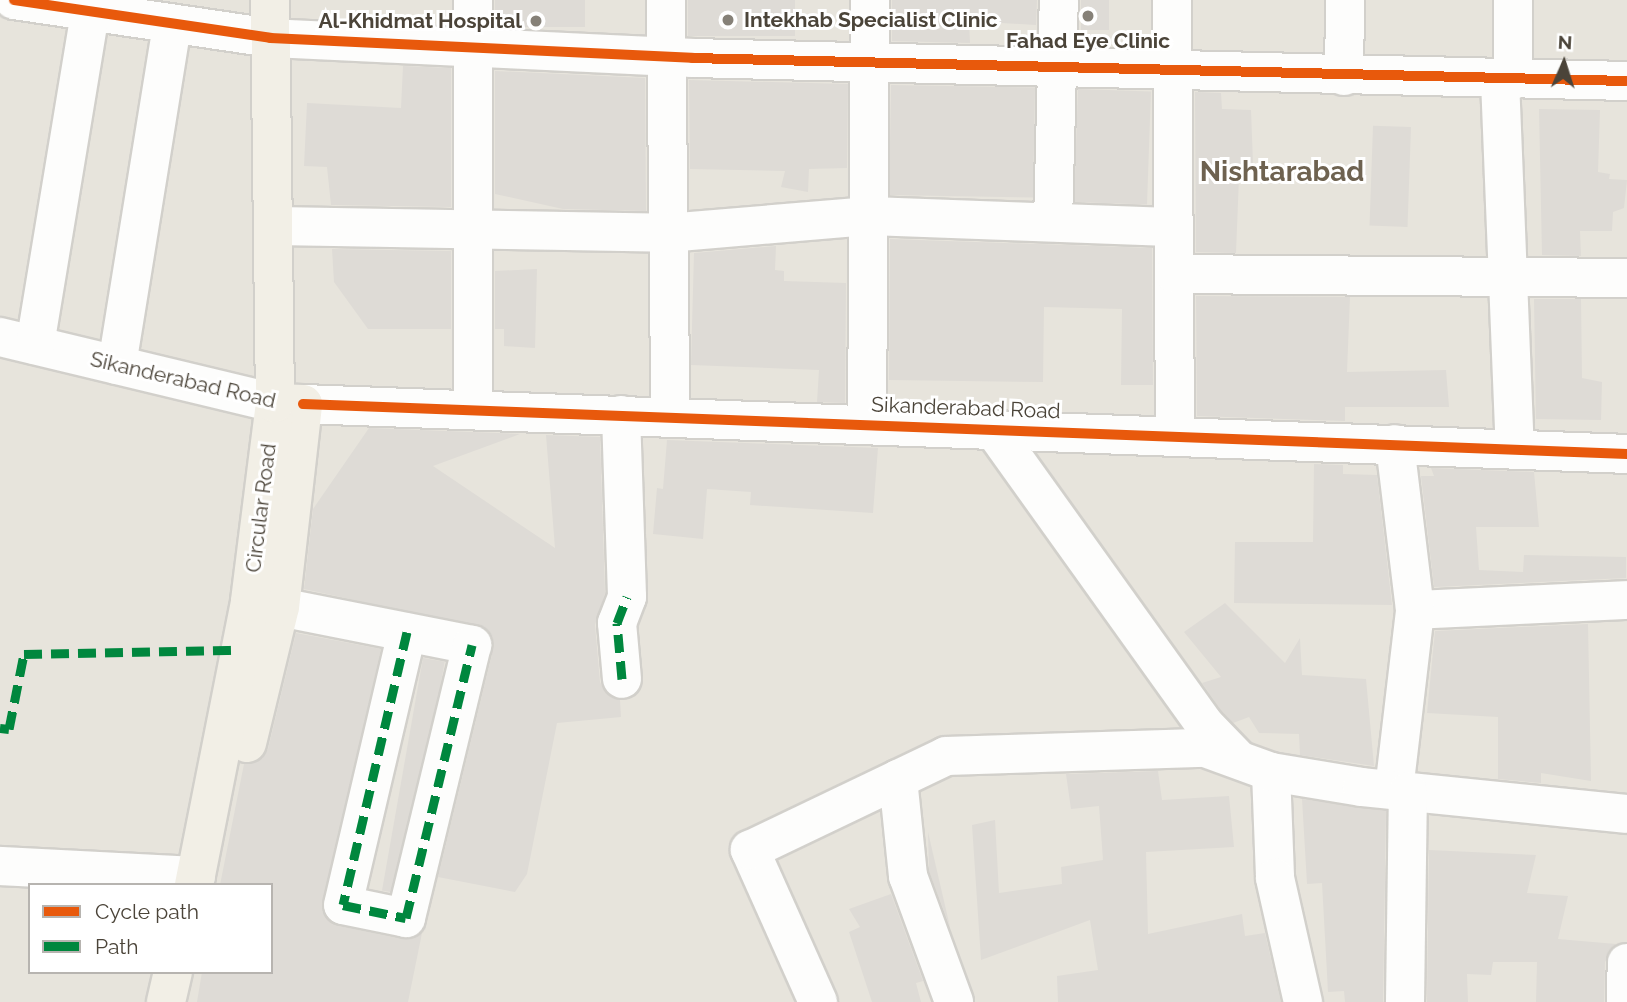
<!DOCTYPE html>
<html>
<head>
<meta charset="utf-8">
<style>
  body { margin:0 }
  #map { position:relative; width:1627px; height:1002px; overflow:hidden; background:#f4f2ee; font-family:Raleway,sans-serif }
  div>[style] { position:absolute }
  .residential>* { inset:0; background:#e7e4dc }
  .building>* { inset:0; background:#dedbd6; transform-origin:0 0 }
  .roads { filter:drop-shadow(2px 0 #d2d0cb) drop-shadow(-2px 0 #d2d0cb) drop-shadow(0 2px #d2d0cb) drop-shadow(0 -2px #d2d0cb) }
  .minor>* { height:38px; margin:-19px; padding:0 19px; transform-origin:19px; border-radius:19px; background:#fdfdfc }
  .major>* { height:38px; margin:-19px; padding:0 19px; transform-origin:19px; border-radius:19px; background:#f2efe6 }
  .quiet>* { height:9px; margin-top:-4.5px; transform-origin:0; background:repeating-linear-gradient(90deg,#00873e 0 18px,transparent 0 27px) }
  .cycleway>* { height:10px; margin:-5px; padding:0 5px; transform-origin:5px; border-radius:5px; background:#e8590c }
  .dots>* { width:19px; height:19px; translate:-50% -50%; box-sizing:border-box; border:4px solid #fff; border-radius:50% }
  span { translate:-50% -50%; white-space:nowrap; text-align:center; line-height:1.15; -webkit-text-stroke:6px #fff; paint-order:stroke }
  .poi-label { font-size:21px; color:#4b4439; font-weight:700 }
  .left { translate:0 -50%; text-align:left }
  .right { translate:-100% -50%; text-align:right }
  .street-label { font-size:21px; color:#4b4439 }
  .district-label { font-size:28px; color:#6e6250; font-weight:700 }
  .legend { position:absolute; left:28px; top:883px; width:245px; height:91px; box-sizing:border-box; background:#fff; border:2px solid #b7b4b0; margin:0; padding:9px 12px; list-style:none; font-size:21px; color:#4b4439 }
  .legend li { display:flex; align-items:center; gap:14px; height:35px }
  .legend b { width:35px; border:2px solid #b7b4b0 }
  .north { position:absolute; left:1529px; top:28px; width:70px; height:70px; -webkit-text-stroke:5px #fff; paint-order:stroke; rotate:3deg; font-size:19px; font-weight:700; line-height:28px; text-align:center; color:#4b4439 }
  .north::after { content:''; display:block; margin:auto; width:24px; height:32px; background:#4b4439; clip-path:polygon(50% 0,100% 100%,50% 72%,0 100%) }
</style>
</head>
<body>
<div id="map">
  <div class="residential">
    <i style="clip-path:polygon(evenodd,0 0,1627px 0,1627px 1002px,0 1002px,0 0,30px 885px,271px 885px,271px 972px,30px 972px,30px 885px)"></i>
  </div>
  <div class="building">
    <i style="left:495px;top:0;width:90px;height:27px"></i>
    <i style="left:688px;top:0;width:107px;height:36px"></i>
    <i style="clip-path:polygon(892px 0,1037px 0,1036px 25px,969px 21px,970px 43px,892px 41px)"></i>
    <i style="left:1081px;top:0;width:28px;height:30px"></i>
    <i style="clip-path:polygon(403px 66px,451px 68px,451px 207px,331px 205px,327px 167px,304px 166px,307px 103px,401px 108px)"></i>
    <i style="clip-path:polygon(495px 71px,645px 78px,646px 211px,563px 209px,495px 194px)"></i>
    <i style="clip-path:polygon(689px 80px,848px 84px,847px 168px,809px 169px,808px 192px,781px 187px,785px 171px,690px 169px)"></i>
    <i style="left:891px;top:85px;width:144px;height:110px;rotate:1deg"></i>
    <i style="left:1078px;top:89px;width:73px;height:113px;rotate:2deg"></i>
    <i style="clip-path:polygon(1195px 92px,1221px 93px,1222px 109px,1251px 110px,1253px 164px,1239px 177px,1236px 253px,1196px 252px)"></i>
    <i style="clip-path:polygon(1539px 109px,1600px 110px,1598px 172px,1610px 174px,1609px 179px,1627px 180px,1624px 208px,1613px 212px,1612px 231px,1580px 231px,1581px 256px,1542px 255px)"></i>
    <i style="left:1411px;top:127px;width:100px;height:38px;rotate:92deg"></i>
    <i style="clip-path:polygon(890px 239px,1152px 248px,1153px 385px,1121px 385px,1122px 309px,1044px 307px,1043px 382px,889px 380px)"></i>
    <i style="clip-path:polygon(776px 246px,775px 270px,784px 271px,784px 281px,846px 283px,845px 403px,817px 402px,819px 370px,691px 365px,694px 253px)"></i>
    <i style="clip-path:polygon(332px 249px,451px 251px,451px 329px,368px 329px,334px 282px)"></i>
    <i style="clip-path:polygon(537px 269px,535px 348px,504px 346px,504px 329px,495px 329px,495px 271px)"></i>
    <i style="clip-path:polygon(1196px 296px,1350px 297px,1347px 372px,1446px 370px,1449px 407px,1345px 407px,1345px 421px,1197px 416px)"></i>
    <i style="clip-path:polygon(1534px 299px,1581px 299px,1582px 378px,1602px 382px,1601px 420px,1536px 419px)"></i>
    <i style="clip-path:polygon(369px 428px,520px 434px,433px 466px,555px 548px,546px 435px,600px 437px,605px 593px,595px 625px,600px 682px,605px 692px,620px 700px,621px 717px,557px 723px,527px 874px,515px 892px,438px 877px,493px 650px,487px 629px,304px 589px,313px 509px)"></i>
    <i style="clip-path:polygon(667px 440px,878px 448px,873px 513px,750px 505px,751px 492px,707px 489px,703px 539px,653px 534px,657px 488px,663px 489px)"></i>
    <i style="clip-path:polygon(1314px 464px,1343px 465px,1343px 474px,1377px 475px,1392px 605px,1234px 603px,1235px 542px,1313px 542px)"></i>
    <i style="clip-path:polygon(1431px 468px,1534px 472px,1539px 527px,1476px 527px,1479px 570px,1523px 572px,1524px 555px,1626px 557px,1626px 578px,1434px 587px,1421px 476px,1434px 476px)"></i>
    <i style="clip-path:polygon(1225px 603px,1285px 663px,1300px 638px,1302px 675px,1366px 679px,1374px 766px,1300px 755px,1299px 734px,1259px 733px,1249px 717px,1233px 723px,1221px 710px,1202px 683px,1221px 677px,1184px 632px)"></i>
    <i style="clip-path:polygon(1588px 624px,1591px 781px,1541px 773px,1541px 783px,1498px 779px,1498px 717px,1427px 713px,1435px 631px)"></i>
    <i style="clip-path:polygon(296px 633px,381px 649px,322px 911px,339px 926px,402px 939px,422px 933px,408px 1002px,197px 1002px,202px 972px,271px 972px,271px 885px,220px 885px,244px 764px,262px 759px,268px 749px)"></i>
    <i style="left:423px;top:658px;width:22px;height:236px;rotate:10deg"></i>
    <i style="clip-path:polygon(1158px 771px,1162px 800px,1229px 796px,1234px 847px,1146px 852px,1148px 934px,1242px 914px,1245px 936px,1265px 933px,1281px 1002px,1058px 1002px,1057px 976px,1098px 970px,1090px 920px,981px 960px,972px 825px,995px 820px,999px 893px,1062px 884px,1061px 867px,1103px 860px,1099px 806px,1071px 809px,1066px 774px)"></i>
    <i style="clip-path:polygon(1302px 799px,1386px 811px,1383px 1002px,1345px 1002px,1344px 991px,1328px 992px,1322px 883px,1307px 884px)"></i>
    <i style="clip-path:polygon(928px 832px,950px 927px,929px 871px)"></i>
    <i style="clip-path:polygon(1429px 850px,1536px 855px,1527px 893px,1568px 896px,1558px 939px,1616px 944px,1605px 962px,1604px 1002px,1536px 1002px,1537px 962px,1493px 962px,1491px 975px,1467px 974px,1468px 1002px,1427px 1002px)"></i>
    <i style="clip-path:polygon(891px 894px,923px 981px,916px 983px,921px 1002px,872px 1002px,849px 932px,860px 927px,849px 909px)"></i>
  </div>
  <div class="roads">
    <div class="minor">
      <i style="left:14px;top:0;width:259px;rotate:8.4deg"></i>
      <i style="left:270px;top:38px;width:422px;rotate:2.7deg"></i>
      <i style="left:692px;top:58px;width:935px;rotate:1.41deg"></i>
      <i style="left:666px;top:0;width:416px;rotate:89.4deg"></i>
      <i style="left:1172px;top:0;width:434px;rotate:89.6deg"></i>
      <i style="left:1513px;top:0;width:80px;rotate:90deg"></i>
      <i style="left:1344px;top:76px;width:76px;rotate:-89.2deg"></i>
      <i style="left:1500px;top:80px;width:369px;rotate:87.7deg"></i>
      <i style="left:1053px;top:222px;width:222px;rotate:-88.5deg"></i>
      <i style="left:276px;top:226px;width:391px;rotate:1deg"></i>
      <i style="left:667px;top:233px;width:204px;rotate:-4.8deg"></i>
      <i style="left:870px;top:216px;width:300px;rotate:2.1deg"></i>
      <i style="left:1175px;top:274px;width:452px;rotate:0.5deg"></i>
      <i style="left:0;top:337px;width:283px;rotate:13.5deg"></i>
      <i style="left:35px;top:345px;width:338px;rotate:-80.6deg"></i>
      <i style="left:117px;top:365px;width:345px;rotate:-80.8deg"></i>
      <i style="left:303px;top:404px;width:1325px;rotate:2.16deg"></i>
      <i style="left:473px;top:409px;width:409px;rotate:-90deg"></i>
      <i style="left:621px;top:415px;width:182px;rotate:88.1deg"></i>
      <i style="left:627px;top:597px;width:28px;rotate:111deg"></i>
      <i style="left:617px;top:623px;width:56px;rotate:84.9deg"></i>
      <i style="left:867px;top:423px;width:423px;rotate:-89.6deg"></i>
      <i style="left:993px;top:429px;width:363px;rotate:54.4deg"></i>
      <i style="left:1204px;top:724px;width:47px;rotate:45.9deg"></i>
      <i style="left:280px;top:607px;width:196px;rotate:11.2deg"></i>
      <i style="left:472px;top:645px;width:281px;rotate:103.6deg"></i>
      <i style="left:406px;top:918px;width:64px;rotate:-168.3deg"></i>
      <i style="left:343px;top:905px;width:280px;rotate:-76.8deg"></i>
      <i style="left:1415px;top:610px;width:212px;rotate:-2.7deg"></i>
      <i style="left:1271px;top:772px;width:106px;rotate:87.8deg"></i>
      <i style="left:1275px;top:878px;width:127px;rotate:77.3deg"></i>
      <i style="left:898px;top:779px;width:98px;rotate:84.1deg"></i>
      <i style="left:908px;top:876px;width:134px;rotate:69.9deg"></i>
      <i style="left:1394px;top:790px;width:181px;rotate:-83.3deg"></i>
      <i style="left:1415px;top:610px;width:167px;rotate:-96.9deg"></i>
      <i style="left:0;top:866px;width:196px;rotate:2.9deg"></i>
      <i style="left:818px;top:1002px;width:167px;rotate:-114.1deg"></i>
      <i style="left:750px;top:850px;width:217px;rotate:-25.6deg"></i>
      <i style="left:946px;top:756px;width:259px;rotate:-1.8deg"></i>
      <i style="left:1205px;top:748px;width:70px;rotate:20deg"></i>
      <i style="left:1271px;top:772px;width:92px;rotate:9.4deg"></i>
      <i style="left:1362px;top:787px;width:266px;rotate:5.8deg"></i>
      <i style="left:1405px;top:1002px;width:210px;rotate:-89.2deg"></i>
      <i style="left:1626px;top:1002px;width:39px;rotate:-89deg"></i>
    </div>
    <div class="major">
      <i style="left:247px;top:743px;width:140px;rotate:-76.4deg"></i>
      <i style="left:280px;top:607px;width:204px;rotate:-83.5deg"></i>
      <i style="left:303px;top:404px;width:28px;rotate:-178deg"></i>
      <i style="left:194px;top:885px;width:289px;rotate:-78.8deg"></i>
      <i style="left:250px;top:601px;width:200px;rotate:-82.8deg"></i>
      <i style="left:275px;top:403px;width:403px;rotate:-90.7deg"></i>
      <i style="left:166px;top:1002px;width:31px;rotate:-77deg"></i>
    </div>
  </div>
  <div class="quiet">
    <i style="left:407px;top:632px;width:280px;rotate:103.2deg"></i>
    <i style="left:343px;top:905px;width:64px;rotate:11.7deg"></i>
    <i style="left:406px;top:918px;width:281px;rotate:-76.4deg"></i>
    <i style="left:622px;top:679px;width:56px;rotate:-95.1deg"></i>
    <i style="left:617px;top:623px;width:28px;rotate:-69deg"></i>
    <i style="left:0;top:728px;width:9px;rotate:6deg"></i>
    <i style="left:9px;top:729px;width:76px;rotate:-78.7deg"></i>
    <i style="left:24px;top:654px;width:216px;rotate:-1.1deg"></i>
  </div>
  <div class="cycleway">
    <i style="left:14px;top:0;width:259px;rotate:8.4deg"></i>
    <i style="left:270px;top:38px;width:422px;rotate:2.7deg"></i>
    <i style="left:692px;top:58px;width:935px;rotate:1.41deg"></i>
    <i style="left:303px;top:404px;width:1325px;rotate:2.16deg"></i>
  </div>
  <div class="dots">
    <i style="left:1088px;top:16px;background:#868178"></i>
    <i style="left:728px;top:20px;background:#868178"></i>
    <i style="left:536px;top:21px;background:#868178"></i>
  </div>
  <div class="poi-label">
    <span class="left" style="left:744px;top:20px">Intekhab Specialist Clinic</span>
    <span class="right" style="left:522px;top:21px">Al-Khidmat Hospital</span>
    <span style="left:1088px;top:41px">Fahad Eye Clinic</span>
  </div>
  <div class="street-label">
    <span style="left:183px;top:380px;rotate:13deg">Sikanderabad Road</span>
    <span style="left:966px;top:408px;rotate:2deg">Sikanderabad Road</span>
    <span style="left:261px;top:508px;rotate:-83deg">Circular Road</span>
  </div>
  <div class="district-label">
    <span style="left:1282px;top:172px">Nishtarabad</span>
  </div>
  <ul class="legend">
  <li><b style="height:9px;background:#e8590c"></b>Cycle path</li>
  <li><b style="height:9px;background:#00873e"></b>Path</li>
  </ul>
  <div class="north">N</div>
</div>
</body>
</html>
